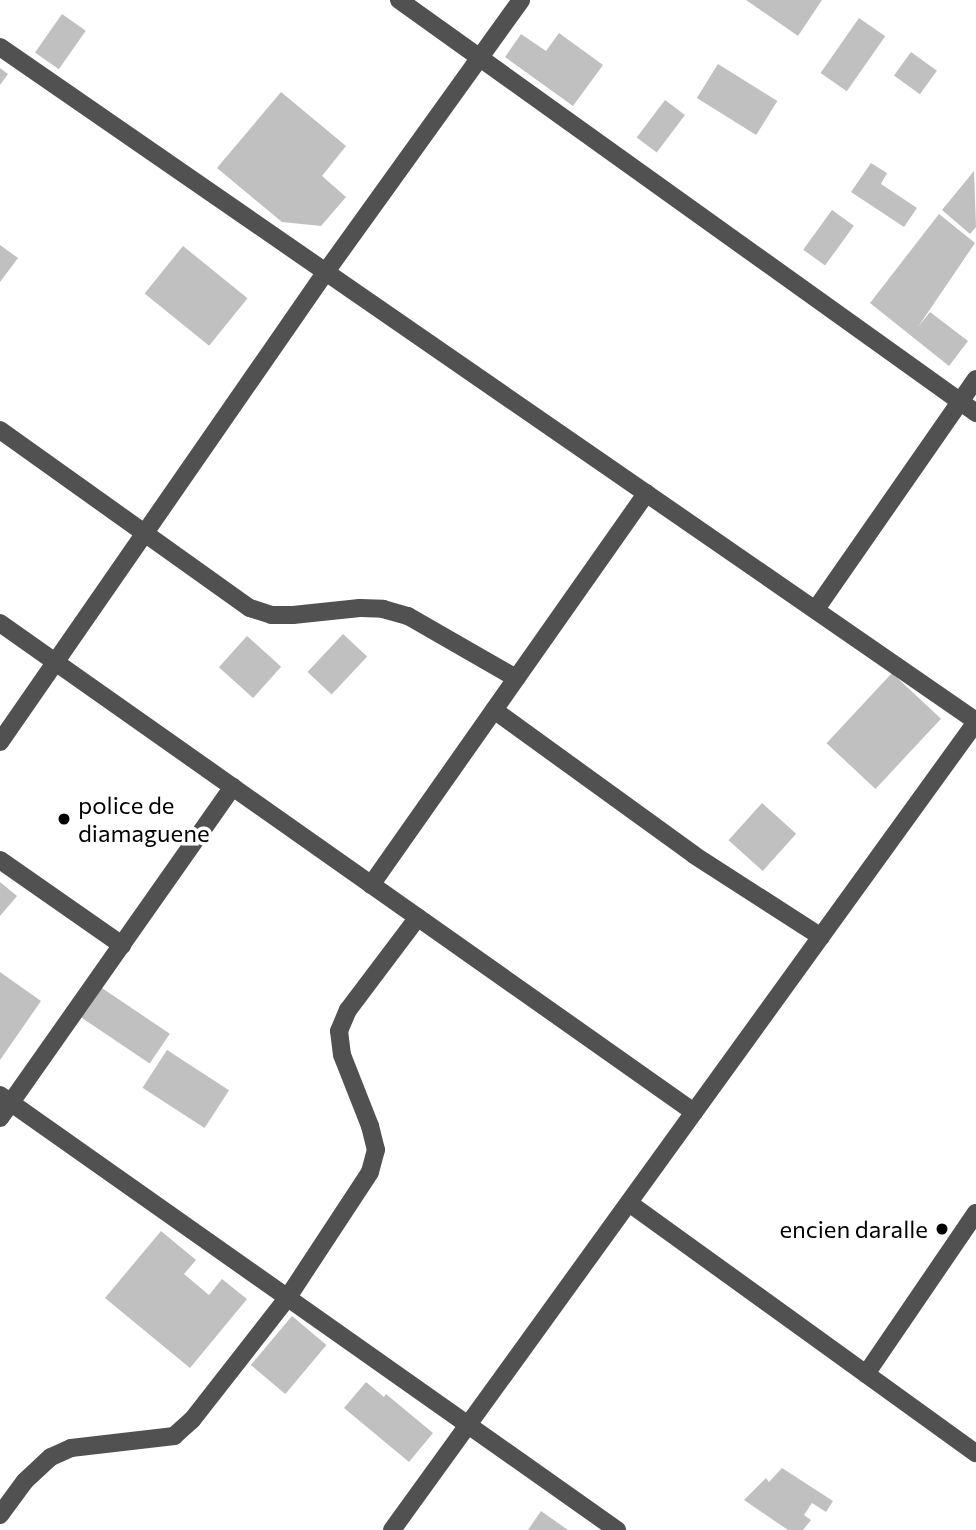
<!DOCTYPE html>
<html>
<head>
<meta charset="utf-8">
<style>
  body { margin:0 }
  #map { position:relative; width:976px; height:1530px; overflow:hidden; background:#fff; font-family:Commissioner,sans-serif }
  div>[style] { position:absolute }
  .building>* { inset:0; background:#c0c0c0; transform-origin:0 0 }
  .minor>* { height:18px; margin:-9px; padding:0 9px; transform-origin:9px; border-radius:9px; background:#515151 }
  .dots>* { width:19px; height:19px; translate:-50% -50%; box-sizing:border-box; border:4px solid #fff; border-radius:50% }
  span { translate:-50% -50%; white-space:nowrap; text-align:center; line-height:1.15; -webkit-text-stroke:7px #fff; paint-order:stroke }
  .poi-label { font-size:24px; color:#000 }
  .left { translate:0 -50%; text-align:left }
  .right { translate:-100% -50%; text-align:right }
</style>
</head>
<body>
<div id="map">
  <div class="building">
    <i style="clip-path:polygon(746px 0,822px 0,798px 36px)"></i>
    <i style="left:62px;top:14px;width:29px;height:47px;rotate:35deg"></i>
    <i style="left:859px;top:18px;width:32px;height:67px;rotate:35deg"></i>
    <i style="clip-path:polygon(559px 33px,603px 65px,573px 106px,505px 57px,521px 34px,546px 51px)"></i>
    <i style="left:911px;top:52px;width:32px;height:29px;rotate:36deg"></i>
    <i style="left:718px;top:64px;width:70px;height:40px;rotate:32deg"></i>
    <i style="clip-path:polygon(0 68px,8px 74px,0 85px)"></i>
    <i style="clip-path:polygon(281px 92px,346px 146px,322px 176px,346px 197px,321px 226px,282px 222px,217px 168px)"></i>
    <i style="left:665px;top:100px;width:25px;height:47px;rotate:37deg"></i>
    <i style="clip-path:polygon(871px 163px,887px 173px,881px 184px,917px 208px,904px 227px,851px 192px)"></i>
    <i style="clip-path:polygon(974px 171px,976px 227px,970px 234px,942px 210px)"></i>
    <i style="left:832px;top:210px;width:27px;height:49px;rotate:36deg"></i>
    <i style="clip-path:polygon(939px 214px,975px 243px,918px 327px,930px 312px,968px 341px,949px 366px,870px 303px)"></i>
    <i style="clip-path:polygon(0 245px,18px 258px,0 282px)"></i>
    <i style="left:183px;top:246px;width:83px;height:61px;rotate:39deg"></i>
    <i style="left:343px;top:634px;width:33px;height:52px;rotate:43deg"></i>
    <i style="left:247px;top:636px;width:46px;height:42px;rotate:42deg"></i>
    <i style="left:892px;top:673px;width:67px;height:96px;rotate:43deg"></i>
    <i style="left:762px;top:803px;width:46px;height:50px;rotate:42deg"></i>
    <i style="clip-path:polygon(0 882px,17px 896px,0 916px)"></i>
    <i style="clip-path:polygon(0 972px,41px 1001px,0 1060px)"></i>
    <i style="left:96px;top:984px;width:89px;height:36px;rotate:34deg"></i>
    <i style="left:167px;top:1050px;width:74px;height:45px;rotate:33deg"></i>
    <i style="clip-path:polygon(161px 1231px,196px 1260px,184px 1274px,209px 1295px,222px 1279px,247px 1299px,190px 1368px,105px 1298px)"></i>
    <i style="left:292px;top:1316px;width:45px;height:64px;rotate:40deg"></i>
    <i style="clip-path:polygon(366px 1382px,384px 1397px,386px 1394px,433px 1433px,409px 1462px,344px 1408px)"></i>
    <i style="clip-path:polygon(782px 1468px,833px 1501px,826px 1512px,812px 1503px,804px 1515px,811px 1520px,803px 1530px,788px 1530px,744px 1500px,766px 1478px,769px 1482px)"></i>
    <i style="clip-path:polygon(541px 1511px,568px 1530px,528px 1530px)"></i>
  </div>
  <div class="minor">
    <i style="left:399px;top:0;width:710px;rotate:35.59deg"></i>
    <i style="left:0;top:47px;width:1186px;rotate:34.63deg"></i>
    <i style="left:0;top:430px;width:307px;rotate:35.5deg"></i>
    <i style="left:250px;top:608px;width:22px;rotate:18deg"></i>
    <i style="left:271px;top:615px;width:22px"></i>
    <i style="left:293px;top:615px;width:67px;rotate:-6deg"></i>
    <i style="left:360px;top:608px;width:23px;rotate:2deg"></i>
    <i style="left:383px;top:609px;width:26px;rotate:16deg"></i>
    <i style="left:408px;top:616px;width:125px;rotate:29.9deg"></i>
    <i style="left:816px;top:609px;width:280px;rotate:-55.2deg"></i>
    <i style="left:0;top:623px;width:849px;rotate:35.17deg"></i>
    <i style="left:494px;top:710px;width:247px;rotate:35.9deg"></i>
    <i style="left:694px;top:855px;width:151px;rotate:32.8deg"></i>
    <i style="left:0;top:742px;width:571px;rotate:-55.28deg"></i>
    <i style="left:325px;top:273px;width:336px;rotate:-54.3deg"></i>
    <i style="left:0;top:860px;width:149px;rotate:34.9deg"></i>
    <i style="left:371px;top:885px;width:479px;rotate:-54.9deg"></i>
    <i style="left:0;top:1095px;width:755px;rotate:35.18deg"></i>
    <i style="left:0;top:1118px;width:405px;rotate:-54.9deg"></i>
    <i style="left:629px;top:1203px;width:428px;rotate:35.8deg"></i>
    <i style="left:866px;top:1374px;width:195px;rotate:-55.7deg"></i>
    <i style="left:0;top:1515px;width:42px;rotate:-53.7deg"></i>
    <i style="left:25px;top:1481px;width:35px;rotate:-43deg"></i>
    <i style="left:51px;top:1457px;width:22px;rotate:-24deg"></i>
    <i style="left:71px;top:1448px;width:104px;rotate:-6.6deg"></i>
    <i style="left:174px;top:1436px;width:24px;rotate:-42deg"></i>
    <i style="left:192px;top:1420px;width:156px;rotate:-52deg"></i>
    <i style="left:288px;top:1297px;width:149px;rotate:-56.7deg"></i>
    <i style="left:370px;top:1172px;width:23px;rotate:-75deg"></i>
    <i style="left:376px;top:1150px;width:25px;rotate:-104deg"></i>
    <i style="left:370px;top:1126px;width:76px;rotate:-111.5deg"></i>
    <i style="left:342px;top:1055px;width:24px;rotate:-97deg"></i>
    <i style="left:339px;top:1031px;width:23px;rotate:-67deg"></i>
    <i style="left:348px;top:1010px;width:116px;rotate:-53deg"></i>
    <i style="left:392px;top:1530px;width:997px;rotate:-54.14deg"></i>
  </div>
  <div class="dots">
    <i style="left:64px;top:819px;background:#000"></i>
    <i style="left:942px;top:1229px;background:#000"></i>
  </div>
  <div class="poi-label">
    <span class="left" style="left:78px;top:819px">police de<br>diamaguene</span>
    <span class="right" style="left:928px;top:1229px">encien daralle</span>
  </div>
</div>
</body>
</html>
